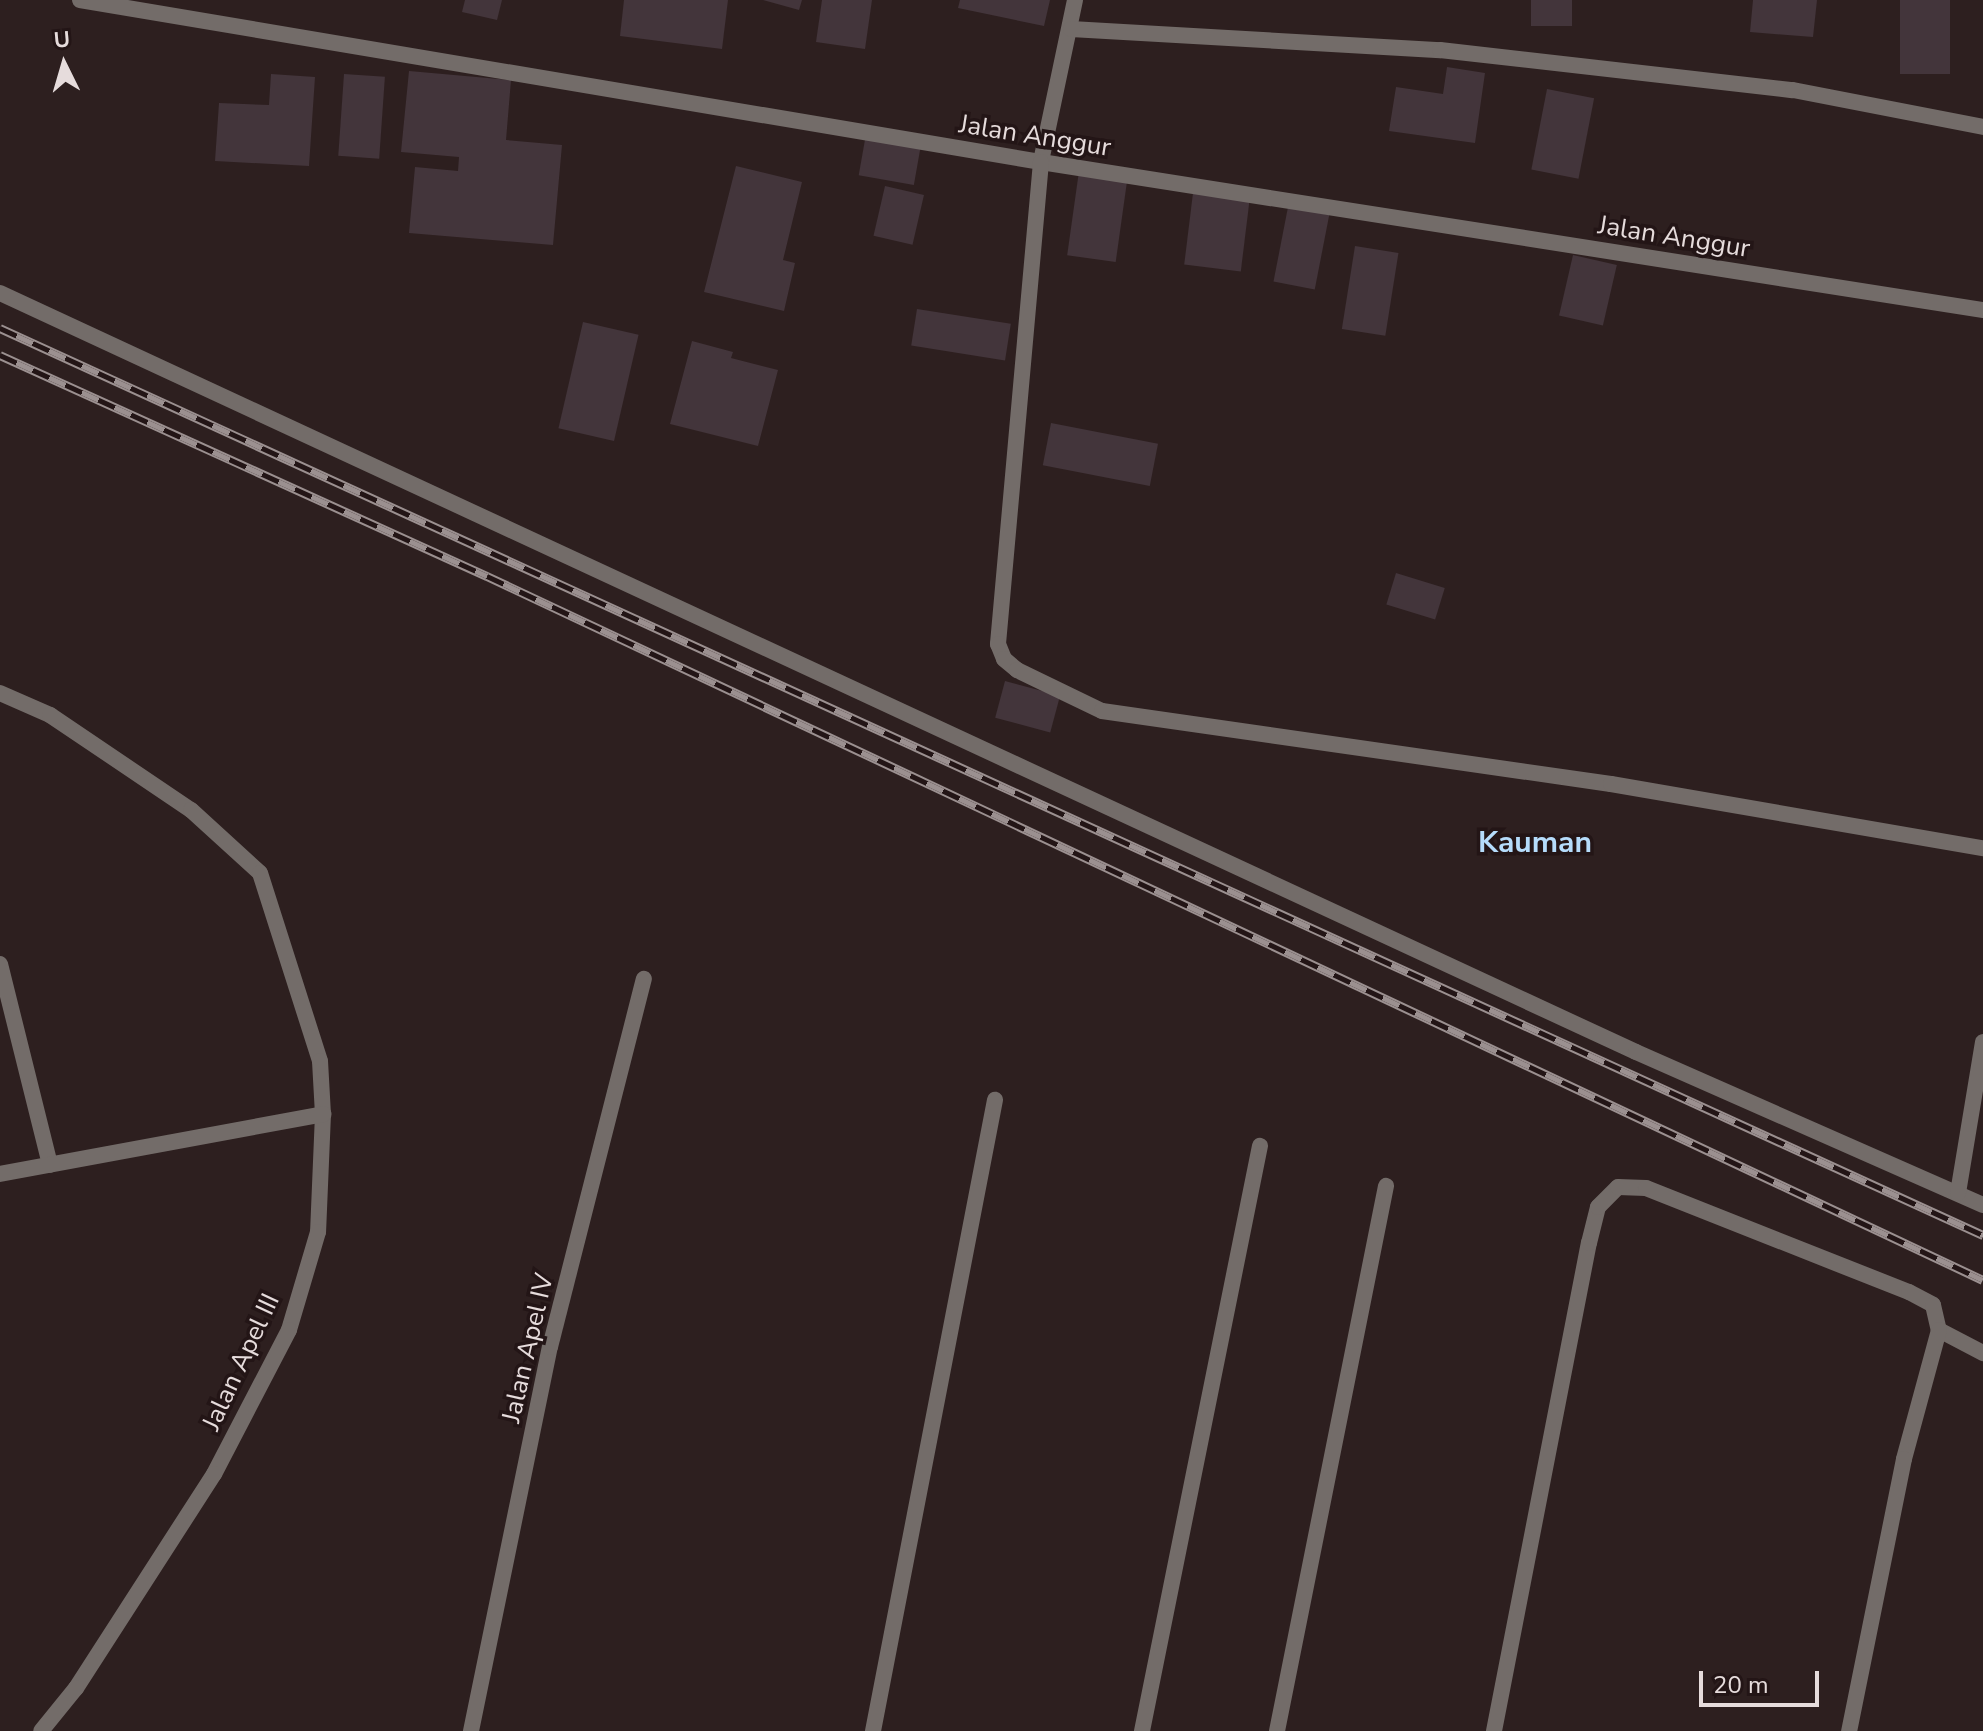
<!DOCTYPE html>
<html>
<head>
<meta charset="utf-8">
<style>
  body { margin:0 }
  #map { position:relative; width:1983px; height:1731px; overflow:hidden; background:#2d1f1f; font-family:"Nunito Sans",sans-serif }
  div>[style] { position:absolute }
  .building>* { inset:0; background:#43353b; transform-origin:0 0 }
  .minor>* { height:16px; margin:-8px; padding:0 8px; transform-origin:8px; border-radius:8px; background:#736c69 }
  .rail>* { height:9px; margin-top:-4.5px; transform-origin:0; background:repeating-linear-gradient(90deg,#231516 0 18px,#9b9090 0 36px); box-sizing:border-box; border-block:2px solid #9b9090 }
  span { translate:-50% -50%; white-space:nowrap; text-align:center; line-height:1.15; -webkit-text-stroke:7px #231516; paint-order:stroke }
  .street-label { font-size:26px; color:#e6dcdc }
  .quarter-label { font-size:30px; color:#b5dcfb; font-weight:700 }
  .north { position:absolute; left:24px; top:24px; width:80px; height:80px; -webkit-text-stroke:6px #231516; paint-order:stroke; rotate:355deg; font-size:22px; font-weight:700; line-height:32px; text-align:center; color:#e6dcdc }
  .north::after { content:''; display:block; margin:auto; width:28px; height:36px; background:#e6dcdc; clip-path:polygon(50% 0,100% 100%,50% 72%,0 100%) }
  .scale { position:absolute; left:1699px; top:1671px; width:120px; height:36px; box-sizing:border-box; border:4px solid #e6dcdc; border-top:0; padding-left:10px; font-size:24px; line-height:28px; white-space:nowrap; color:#e6dcdc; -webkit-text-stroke:6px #231516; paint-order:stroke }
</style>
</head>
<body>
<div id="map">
  <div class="building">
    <i style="clip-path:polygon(465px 0,502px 0,497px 20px,462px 12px)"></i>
    <i style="clip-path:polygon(624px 0,728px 0,722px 49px,620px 36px)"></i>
    <i style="clip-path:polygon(763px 0,802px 0,799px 10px)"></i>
    <i style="clip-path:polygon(822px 0,872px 0,865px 49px,816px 42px)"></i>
    <i style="clip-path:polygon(960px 0,1050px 0,1044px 26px,958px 8px)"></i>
    <i style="left:1531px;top:0;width:41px;height:26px"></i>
    <i style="clip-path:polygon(1753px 0,1817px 0,1813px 37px,1750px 32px)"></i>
    <i style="left:1900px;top:0;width:50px;height:74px"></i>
    <i style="clip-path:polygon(1447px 67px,1485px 73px,1475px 143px,1389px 131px,1396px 87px,1443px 94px)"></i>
    <i style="clip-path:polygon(409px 71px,511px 80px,506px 140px,562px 145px,553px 245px,409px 233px,415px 167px,458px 171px,459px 157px,401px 152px)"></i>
    <i style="clip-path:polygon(271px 74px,315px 77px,309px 166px,215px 161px,219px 103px,269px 105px)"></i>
    <i style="left:344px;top:74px;width:41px;height:82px;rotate:4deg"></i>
    <i style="left:1547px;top:89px;width:48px;height:82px;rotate:11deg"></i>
    <i style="left:866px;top:134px;width:56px;height:42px;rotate:10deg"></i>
    <i style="clip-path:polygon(736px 166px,802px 182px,783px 260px,795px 263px,784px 311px,704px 292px)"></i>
    <i style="left:1079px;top:171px;width:49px;height:85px;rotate:8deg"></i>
    <i style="left:885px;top:186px;width:40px;height:51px;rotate:13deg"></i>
    <i style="left:1193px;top:193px;width:57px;height:72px;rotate:7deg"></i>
    <i style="left:1288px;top:207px;width:42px;height:76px;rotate:11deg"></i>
    <i style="left:1355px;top:246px;width:44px;height:84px;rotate:9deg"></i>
    <i style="left:1573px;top:255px;width:45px;height:62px;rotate:13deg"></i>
    <i style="left:917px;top:309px;width:95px;height:37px;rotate:9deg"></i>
    <i style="left:583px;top:322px;width:57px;height:109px;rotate:13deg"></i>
    <i style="clip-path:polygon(692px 341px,733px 352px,731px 358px,778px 370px,758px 446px,670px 424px)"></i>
    <i style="left:1051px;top:423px;width:109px;height:43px;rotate:11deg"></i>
    <i style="left:1396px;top:573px;width:51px;height:33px;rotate:17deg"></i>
    <i style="left:1005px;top:681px;width:57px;height:38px;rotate:15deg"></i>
  </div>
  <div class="minor">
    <i style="left:80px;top:0;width:975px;rotate:9.57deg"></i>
    <i style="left:1041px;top:162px;width:954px;rotate:8.93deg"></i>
    <i style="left:1075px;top:0;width:166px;rotate:101.9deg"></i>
    <i style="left:1041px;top:162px;width:484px;rotate:95.1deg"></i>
    <i style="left:998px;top:644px;width:16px;rotate:68deg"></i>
    <i style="left:1004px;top:659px;width:17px;rotate:40deg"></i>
    <i style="left:1017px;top:670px;width:94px;rotate:25.8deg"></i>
    <i style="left:1102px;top:711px;width:514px;rotate:8.16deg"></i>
    <i style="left:1611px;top:784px;width:377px;rotate:9.8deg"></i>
    <i style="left:1071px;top:29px;width:370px;rotate:3.3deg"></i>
    <i style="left:1440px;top:50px;width:355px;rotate:6.5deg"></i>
    <i style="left:1793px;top:90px;width:194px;rotate:11deg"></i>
    <i style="left:0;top:293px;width:1803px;rotate:24.89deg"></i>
    <i style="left:1636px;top:1052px;width:379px;rotate:23.8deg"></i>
    <i style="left:0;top:693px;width:55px;rotate:23.7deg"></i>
    <i style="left:50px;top:715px;width:170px;rotate:34deg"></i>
    <i style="left:191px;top:810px;width:93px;rotate:42.4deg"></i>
    <i style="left:260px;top:873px;width:197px;rotate:72.3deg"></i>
    <i style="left:320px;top:1061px;width:53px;rotate:86.8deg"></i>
    <i style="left:323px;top:1114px;width:118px;rotate:92.4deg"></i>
    <i style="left:318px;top:1232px;width:102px;rotate:106.5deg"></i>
    <i style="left:289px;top:1330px;width:162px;rotate:117.5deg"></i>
    <i style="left:214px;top:1474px;width:255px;rotate:122.8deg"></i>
    <i style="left:76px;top:1688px;width:55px;rotate:129.1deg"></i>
    <i style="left:0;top:964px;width:207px;rotate:76deg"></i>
    <i style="left:0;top:1174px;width:329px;rotate:-10.5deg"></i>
    <i style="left:1958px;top:1193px;width:153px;rotate:-80.6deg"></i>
    <i style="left:1939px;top:1330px;width:50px;rotate:27.6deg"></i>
    <i style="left:471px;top:1731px;width:392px;rotate:-78.4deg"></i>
    <i style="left:550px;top:1347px;width:380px;rotate:-75.7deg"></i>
    <i style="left:873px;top:1731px;width:643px;rotate:-79.06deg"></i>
    <i style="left:1142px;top:1731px;width:597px;rotate:-78.6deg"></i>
    <i style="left:1277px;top:1731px;width:556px;rotate:-78.69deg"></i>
    <i style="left:1494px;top:1731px;width:497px;rotate:-79deg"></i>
    <i style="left:1589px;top:1243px;width:37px;rotate:-76deg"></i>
    <i style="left:1598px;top:1207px;width:28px;rotate:-45deg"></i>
    <i style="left:1618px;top:1187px;width:28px;rotate:2deg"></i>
    <i style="left:1646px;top:1188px;width:283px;rotate:21.6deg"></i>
    <i style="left:1909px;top:1292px;width:27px;rotate:28deg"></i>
    <i style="left:1933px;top:1305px;width:26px;rotate:77deg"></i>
    <i style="left:1939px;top:1330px;width:134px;rotate:105.2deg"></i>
    <i style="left:1904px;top:1459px;width:278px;rotate:101.4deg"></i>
  </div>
  <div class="rail">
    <i style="left:0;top:328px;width:2181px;rotate:24.58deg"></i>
    <i style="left:0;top:355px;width:535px;rotate:24.41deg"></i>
    <i style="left:487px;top:576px;width:1653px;rotate:25.2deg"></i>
  </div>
  <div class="street-label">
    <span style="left:1035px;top:136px;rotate:9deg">Jalan Anggur</span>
    <span style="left:1674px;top:237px;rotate:9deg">Jalan Anggur</span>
    <span style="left:528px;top:1348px;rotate:-77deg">Jalan Apel IV</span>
    <span style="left:241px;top:1362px;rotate:-65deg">Jalan Apel III</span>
  </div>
  <div class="quarter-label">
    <span style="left:1535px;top:843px">Kauman</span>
  </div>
  <div class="north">U</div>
  <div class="scale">20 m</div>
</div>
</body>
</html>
